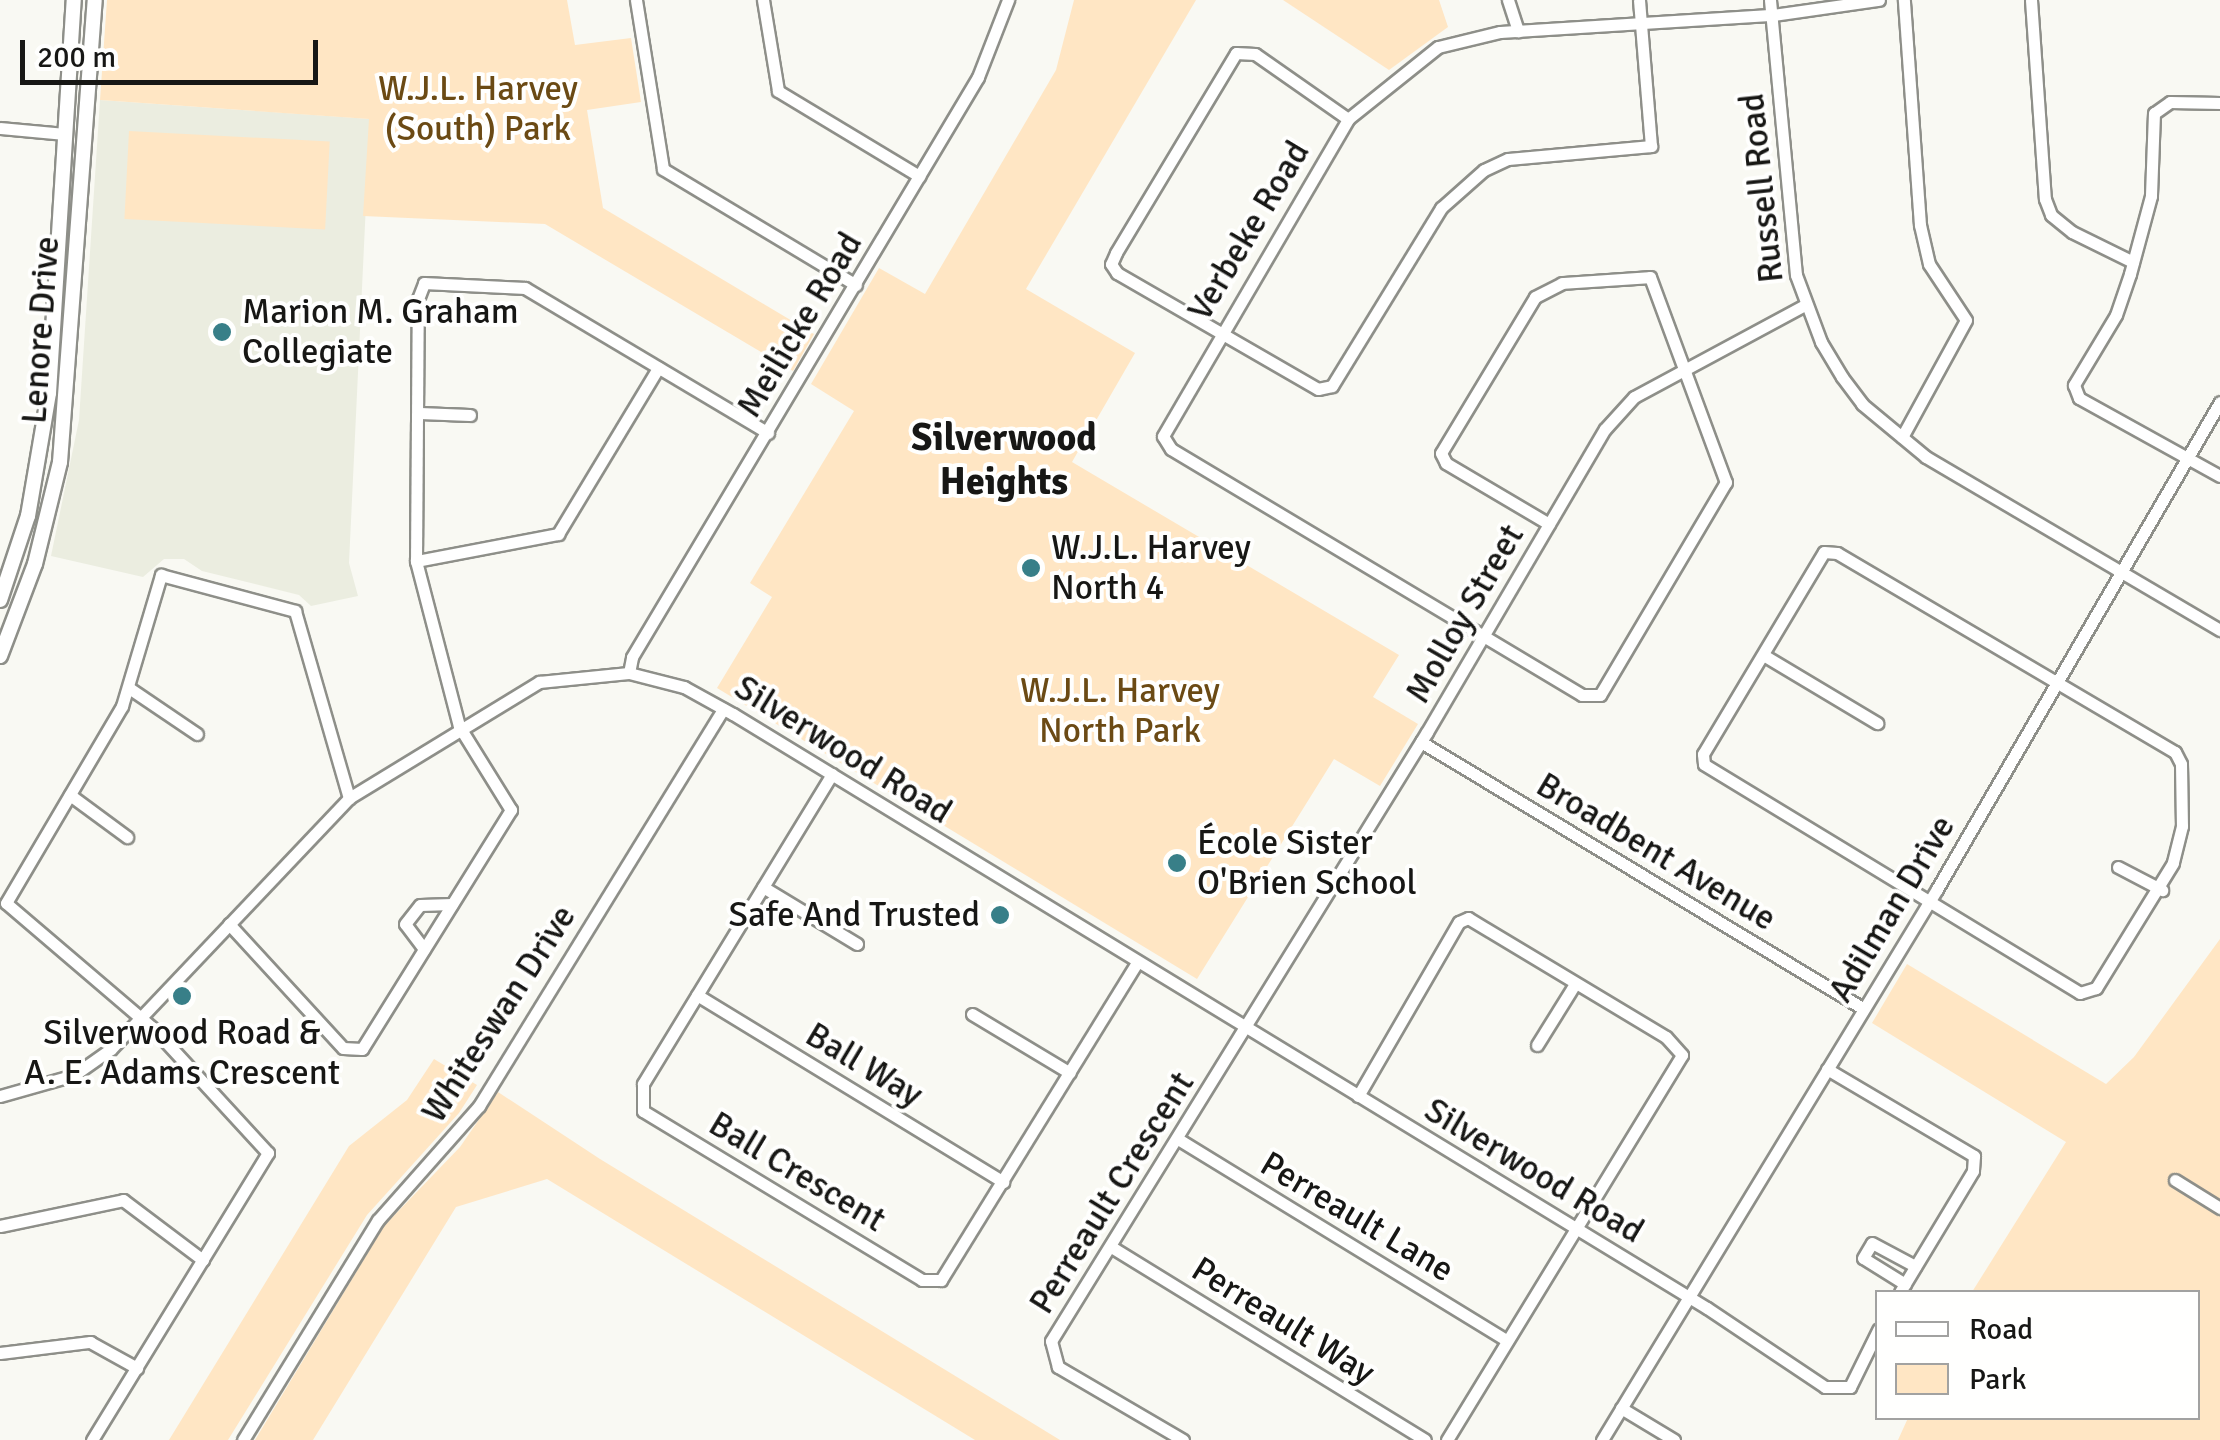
<!DOCTYPE html>
<html>
<head>
<meta charset="utf-8">
<style>
  body { margin:0 }
  #map { position:relative; width:2220px; height:1440px; overflow:hidden; background:#f9f9f3; font-family:Signika,sans-serif }
  div>[style] { position:absolute }
  .built>* { inset:0; background:#ebede0 }
  .green>* { inset:0; background:#ffe6c4; transform-origin:0 0 }
  .roads { filter:drop-shadow(2px 0 #8e8f89) drop-shadow(-2px 0 #8e8f89) drop-shadow(0 2px #8e8f89) drop-shadow(0 -2px #8e8f89) }
  .minor>* { height:11px; margin:-5.5px; padding:0 5.5px; transform-origin:5.5px; border-radius:5.5px; background:#fff }
  .major>* { height:14px; margin:-7px; padding:0 7px; transform-origin:7px; border-radius:7px; background:#fff }
  .dots>* { width:28px; height:28px; translate:-50% -50%; box-sizing:border-box; border:5px solid #fffffe; border-radius:50% }
  span { translate:-50% -50%; white-space:nowrap; text-align:center; line-height:1.15; -webkit-text-stroke:8px #fffffe; paint-order:stroke }
  .park-label { font-size:35px; color:#6b4a14 }
  .street-label { font-size:35px; color:#171715 }
  .poi-label { font-size:35px; color:#171715 }
  .left { translate:0 -50%; text-align:left }
  .right { translate:-100% -50%; text-align:right }
  .neighbourhood-label { font-size:38px; color:#171715; font-weight:700 }
  .legend { position:absolute; left:1875px; top:1290px; width:325px; height:130px; box-sizing:border-box; background:#fffffe; border:2px solid #a2a2a1; margin:0; padding:12px 18px; list-style:none; font-size:30px; color:#171715 }
  .legend li { display:flex; align-items:center; gap:20px; height:50px }
  .legend b { width:50px; border:2px solid #a2a2a1 }
  .scale { position:absolute; left:20px; top:40px; width:298px; height:45px; box-sizing:border-box; border:5px solid #171715; border-top:0; padding-left:12px; font-size:30px; line-height:35px; white-space:nowrap; color:#171715; -webkit-text-stroke:8px #fffffe; paint-order:stroke }
</style>
</head>
<body>
<div id="map">
  <div class="built">
    <i style="clip-path:polygon(100px 100px,370px 119px,349px 563px,358px 596px,311px 606px,299px 595px,202px 571px,184px 559px,164px 559px,143px 577px,51px 556px,79px 420px)"></i>
  </div>
  <div class="green">
    <i style="clip-path:polygon(107px 0,567px 0,575px 45px,631px 38px,641px 102px,587px 110px,603px 208px,814px 334px,793px 371px,545px 224px,363px 216px,369px 119px,100px 100px)"></i>
    <i style="clip-path:polygon(1074px 0,1196px 0,1026px 289px,1135px 353px,1072px 462px,1399px 655px,1373px 697px,1418px 724px,1380px 786px,1334px 759px,1197px 979px,717px 688px,772px 597px,750px 583px,854px 411px,811px 384px,879px 268px,925px 294px,1056px 70px)"></i>
    <i style="clip-path:polygon(1283px 0,1439px 0,1448px 27px,1389px 70px)"></i>
    <i style="left:129px;top:131px;width:201px;height:88px;rotate:3deg"></i>
    <i style="clip-path:polygon(2220px 939px,2220px 1440px,1898px 1440px,1908px 1418px,2198px 1418px,2198px 1292px,1972px 1292px,2066px 1142px,1872px 1023px,1907px 964px,2106px 1084px,2134px 1057px)"></i>
    <i style="clip-path:polygon(434px 1059px,477px 1085px,459px 1113px,367px 1215px,228px 1440px,169px 1440px,349px 1146px,407px 1100px)"></i>
    <i style="clip-path:polygon(498px 1092px,600px 1159px,1060px 1440px,975px 1440px,547px 1179px,456px 1207px,313px 1440px,255px 1440px,384px 1226px,460px 1147px)"></i>
  </div>
  <div class="roads">
    <div class="minor">
      <i style="left:636px;top:0;width:171px;rotate:80.9deg"></i>
      <i style="left:663px;top:169px;width:225px;rotate:31deg"></i>
      <i style="left:763px;top:0;width:92px;rotate:80.6deg"></i>
      <i style="left:778px;top:91px;width:165px;rotate:31.1deg"></i>
      <i style="left:1508px;top:0;width:33px;rotate:72deg"></i>
      <i style="left:1770px;top:0;width:276px;rotate:84.6deg"></i>
      <i style="left:1796px;top:275px;width:72px;rotate:69.5deg"></i>
      <i style="left:1821px;top:342px;width:41px;rotate:59deg"></i>
      <i style="left:1842px;top:377px;width:34px;rotate:53deg"></i>
      <i style="left:1862px;top:404px;width:83px;rotate:39.6deg"></i>
      <i style="left:1926px;top:457px;width:341px;rotate:30.5deg"></i>
      <i style="left:2031px;top:0;width:199px;rotate:86deg"></i>
      <i style="left:2045px;top:199px;width:17px;rotate:69deg"></i>
      <i style="left:2051px;top:215px;width:27px;rotate:39deg"></i>
      <i style="left:2072px;top:232px;width:68px;rotate:26.2deg"></i>
      <i style="left:2220px;top:103px;width:50px;rotate:-178.9deg"></i>
      <i style="left:2170px;top:102px;width:19px;rotate:145deg"></i>
      <i style="left:2154px;top:113px;width:83px;rotate:92.1deg"></i>
      <i style="left:2151px;top:196px;width:81px;rotate:105.1deg"></i>
      <i style="left:2130px;top:274px;width:43px;rotate:108.9deg"></i>
      <i style="left:2116px;top:315px;width:82px;rotate:121deg"></i>
      <i style="left:2074px;top:385px;width:14px;rotate:69deg"></i>
      <i style="left:2079px;top:398px;width:161px;rotate:29deg"></i>
      <i style="left:1348px;top:119px;width:113px;rotate:-145deg"></i>
      <i style="left:1255px;top:54px;width:19px;rotate:-177deg"></i>
      <i style="left:1236px;top:53px;width:233px;rotate:121deg"></i>
      <i style="left:1116px;top:253px;width:12px;rotate:114deg"></i>
      <i style="left:1111px;top:264px;width:11px;rotate:56deg"></i>
      <i style="left:1117px;top:273px;width:232px;rotate:30deg"></i>
      <i style="left:1318px;top:389px;width:14px;rotate:-12deg"></i>
      <i style="left:1332px;top:386px;width:209px;rotate:-58.5deg"></i>
      <i style="left:1441px;top:208px;width:57px;rotate:-41.5deg"></i>
      <i style="left:1484px;top:170px;width:26px;rotate:-25deg"></i>
      <i style="left:1508px;top:159px;width:144px;rotate:-5.2deg"></i>
      <i style="left:1651px;top:146px;width:146px;rotate:-94.7deg"></i>
      <i style="left:0;top:128px;width:65px;rotate:5.3deg"></i>
      <i style="left:419px;top:413px;width:51px;rotate:2.2deg"></i>
      <i style="left:1902px;top:437px;width:133px;rotate:-61.3deg"></i>
      <i style="left:1966px;top:320px;width:67px;rotate:-123.5deg"></i>
      <i style="left:1929px;top:264px;width:40px;rotate:-103deg"></i>
      <i style="left:1920px;top:225px;width:226px;rotate:-94.1deg"></i>
      <i style="left:1549px;top:524px;width:120px;rotate:-149.4deg"></i>
      <i style="left:1446px;top:463px;width:11px;rotate:-117deg"></i>
      <i style="left:1441px;top:453px;width:182px;rotate:-58.9deg"></i>
      <i style="left:1535px;top:297px;width:30px;rotate:-27deg"></i>
      <i style="left:1562px;top:283px;width:88px;rotate:-3.9deg"></i>
      <i style="left:1650px;top:277px;width:219px;rotate:69.7deg"></i>
      <i style="left:1726px;top:482px;width:247px;rotate:120.6deg"></i>
      <i style="left:1600px;top:695px;width:18px;rotate:180deg"></i>
      <i style="left:1582px;top:695px;width:479px;rotate:-149.1deg"></i>
      <i style="left:1171px;top:449px;width:15px;rotate:-122deg"></i>
      <i style="left:1163px;top:436px;width:367px;rotate:-59.7deg"></i>
      <i style="left:1348px;top:119px;width:115px;rotate:-38.7deg"></i>
      <i style="left:1438px;top:47px;width:64px;rotate:-13.6deg"></i>
      <i style="left:1500px;top:32px;width:274px;rotate:-3.6deg"></i>
      <i style="left:1773px;top:15px;width:107px;rotate:-8.1deg"></i>
      <i style="left:1824px;top:552px;width:13px;rotate:4deg"></i>
      <i style="left:1837px;top:553px;width:392px;rotate:30.5deg"></i>
      <i style="left:2175px;top:752px;width:13px;rotate:63deg"></i>
      <i style="left:2181px;top:764px;width:62px;rotate:89.1deg"></i>
      <i style="left:2182px;top:826px;width:38px;rotate:104deg"></i>
      <i style="left:2173px;top:863px;width:147px;rotate:121.6deg"></i>
      <i style="left:2096px;top:988px;width:17px;rotate:163deg"></i>
      <i style="left:2080px;top:993px;width:440px;rotate:-148.7deg"></i>
      <i style="left:1704px;top:764px;width:10px;rotate:-96deg"></i>
      <i style="left:1703px;top:754px;width:235px;rotate:-59.1deg"></i>
      <i style="left:416px;top:561px;width:145px;rotate:-10.8deg"></i>
      <i style="left:558px;top:534px;width:194px;rotate:-58.9deg"></i>
      <i style="left:1765px;top:656px;width:131px;rotate:30.9deg"></i>
      <i style="left:629px;top:673px;width:16px;rotate:-79deg"></i>
      <i style="left:632px;top:657px;width:675px;rotate:-59.18deg"></i>
      <i style="left:978px;top:77px;width:83px;rotate:-68.7deg"></i>
      <i style="left:129px;top:688px;width:82px;rotate:34.1deg"></i>
      <i style="left:1421px;top:742px;width:517px;rotate:31.08deg"></i>
      <i style="left:832px;top:774px;width:363px;rotate:121.4deg"></i>
      <i style="left:643px;top:1084px;width:27px;rotate:90deg"></i>
      <i style="left:643px;top:1111px;width:326px;rotate:31.2deg"></i>
      <i style="left:922px;top:1280px;width:19px"></i>
      <i style="left:941px;top:1280px;width:373px;rotate:-58.3deg"></i>
      <i style="left:70px;top:795px;width:71px;rotate:36.4deg"></i>
      <i style="left:2118px;top:867px;width:50px;rotate:27.6deg"></i>
      <i style="left:763px;top:887px;width:110px;rotate:31.2deg"></i>
      <i style="left:229px;top:924px;width:168px;rotate:47.4deg"></i>
      <i style="left:343px;top:1048px;width:19px;rotate:3deg"></i>
      <i style="left:362px;top:1049px;width:282px;rotate:-58.1deg"></i>
      <i style="left:511px;top:810px;width:99px;rotate:-121.8deg"></i>
      <i style="left:459px;top:726px;width:171px;rotate:-104.6deg"></i>
      <i style="left:416px;top:561px;width:262px;rotate:-89.6deg"></i>
      <i style="left:418px;top:299px;width:17px;rotate:-69deg"></i>
      <i style="left:424px;top:283px;width:101px;rotate:2.8deg"></i>
      <i style="left:525px;top:288px;width:283px;rotate:30.8deg"></i>
      <i style="left:424px;top:949px;width:31px;rotate:-127deg"></i>
      <i style="left:405px;top:924px;width:24px;rotate:-52deg"></i>
      <i style="left:420px;top:905px;width:32px;rotate:-2deg"></i>
      <i style="left:697px;top:995px;width:359px;rotate:31.4deg"></i>
      <i style="left:972px;top:1014px;width:114px;rotate:31deg"></i>
      <i style="left:1537px;top:1045px;width:72px;rotate:-58.1deg"></i>
      <i style="left:1827px;top:1069px;width:171px;rotate:30.6deg"></i>
      <i style="left:1974px;top:1156px;width:15px;rotate:94deg"></i>
      <i style="left:1973px;top:1171px;width:141px;rotate:121.1deg"></i>
      <i style="left:0;top:1096px;width:77px;rotate:-15.8deg"></i>
      <i style="left:74px;top:1075px;width:45px;rotate:-35.1deg"></i>
      <i style="left:111px;top:1049px;width:346px;rotate:-46.5deg"></i>
      <i style="left:349px;top:798px;width:223px;rotate:-31.4deg"></i>
      <i style="left:539px;top:682px;width:90px;rotate:-5.7deg"></i>
      <i style="left:629px;top:673px;width:57px;rotate:14.3deg"></i>
      <i style="left:684px;top:687px;width:56px;rotate:28.9deg"></i>
      <i style="left:733px;top:714px;width:1141px;rotate:31.38deg"></i>
      <i style="left:1707px;top:1308px;width:142px;rotate:33.8deg"></i>
      <i style="left:1825px;top:1387px;width:25px"></i>
      <i style="left:1850px;top:1387px;width:64px;rotate:-63.8deg"></i>
      <i style="left:1358px;top:1096px;width:201px;rotate:-59.9deg"></i>
      <i style="left:1459px;top:922px;width:10px;rotate:-24deg"></i>
      <i style="left:1468px;top:918px;width:231px;rotate:31deg"></i>
      <i style="left:1666px;top:1037px;width:24px;rotate:48deg"></i>
      <i style="left:1682px;top:1055px;width:451px;rotate:121.4deg"></i>
      <i style="left:1178px;top:1139px;width:386px;rotate:31.5deg"></i>
      <i style="left:2175px;top:1180px;width:53px;rotate:31.9deg"></i>
      <i style="left:0;top:1226px;width:126px;rotate:-11.9deg"></i>
      <i style="left:123px;top:1200px;width:100px;rotate:36.9deg"></i>
      <i style="left:1113px;top:1248px;width:366px;rotate:31.6deg"></i>
      <i style="left:1905px;top:1284px;width:49px;rotate:-148.2deg"></i>
      <i style="left:1863px;top:1258px;width:17px;rotate:-59deg"></i>
      <i style="left:1872px;top:1243px;width:49px;rotate:28.1deg"></i>
      <i style="left:0;top:1353px;width:91px;rotate:-7deg"></i>
      <i style="left:90px;top:1342px;width:54px;rotate:29deg"></i>
      <i style="left:1621px;top:1408px;width:62px;rotate:31.1deg"></i>
      <i style="left:92px;top:1440px;width:337px;rotate:-58.5deg"></i>
      <i style="left:268px;top:1153px;width:166px;rotate:-132.6deg"></i>
      <i style="left:156px;top:1031px;width:197px;rotate:-139.5deg"></i>
      <i style="left:6px;top:903px;width:229px;rotate:-59.5deg"></i>
      <i style="left:122px;top:706px;width:137px;rotate:-73.4deg"></i>
      <i style="left:161px;top:575px;width:139px;rotate:15deg"></i>
      <i style="left:295px;top:611px;width:195px;rotate:73.9deg"></i>
      <i style="left:243px;top:1440px;width:258px;rotate:-58.5deg"></i>
      <i style="left:378px;top:1220px;width:152px;rotate:-48.5deg"></i>
      <i style="left:479px;top:1106px;width:466px;rotate:-58.4deg"></i>
      <i style="left:1183px;top:1440px;width:145px;rotate:-149.7deg"></i>
      <i style="left:1058px;top:1367px;width:27px;rotate:-105deg"></i>
      <i style="left:1051px;top:1341px;width:716px;rotate:-58.31deg"></i>
      <i style="left:1427px;top:732px;width:351px;rotate:-59.6deg"></i>
      <i style="left:1605px;top:429px;width:43px;rotate:-47.8deg"></i>
      <i style="left:1634px;top:397px;width:194px;rotate:-28.3deg"></i>
      <i style="left:1602px;top:1440px;width:645px;rotate:-58.7deg"></i>
      <i style="left:1937px;top:889px;width:563px;rotate:-59.84deg"></i>
    </div>
    <div class="major">
      <i style="left:0;top:600px;width:89px;rotate:-71.6deg"></i>
      <i style="left:28px;top:516px;width:125px;rotate:-80.3deg"></i>
      <i style="left:49px;top:393px;width:394px;rotate:-86.4deg"></i>
      <i style="left:0;top:656px;width:98px;rotate:-69.2deg"></i>
      <i style="left:35px;top:564px;width:105px;rotate:-76.2deg"></i>
      <i style="left:60px;top:462px;width:463px;rotate:-85.7deg"></i>
    </div>
  </div>
  <div class="dots">
    <i style="left:222px;top:332px;background:#387f88"></i>
    <i style="left:1031px;top:568px;background:#387f88"></i>
    <i style="left:1177px;top:863px;background:#387f88"></i>
    <i style="left:1000px;top:915px;background:#387f88"></i>
    <i style="left:182px;top:996px;background:#387f88"></i>
  </div>
  <div class="park-label">
    <span style="left:478px;top:109px">W.J.L. Harvey<br>(South) Park</span>
    <span style="left:1120px;top:711px">W.J.L. Harvey<br>North Park</span>
  </div>
  <div class="street-label">
    <span style="left:1762px;top:188px;rotate:-96deg">Russell Road</span>
    <span style="left:1249px;top:231px;rotate:-59deg">Verbeke Road</span>
    <span style="left:800px;top:325px;rotate:-59deg">Meilicke Road</span>
    <span style="left:41px;top:330px;rotate:-86deg">Lenore Drive</span>
    <span style="left:1465px;top:614px;rotate:-60deg">Molloy Street</span>
    <span style="left:843px;top:750px;rotate:32deg">Silverwood Road</span>
    <span style="left:1656px;top:852px;rotate:31deg">Broadbent Avenue</span>
    <span style="left:1892px;top:909px;rotate:-59deg">Adilman Drive</span>
    <span style="left:499px;top:1014px;rotate:-57deg">Whiteswan Drive</span>
    <span style="left:864px;top:1065px;rotate:31deg">Ball Way</span>
    <span style="left:1534px;top:1171px;rotate:31deg">Silverwood Road</span>
    <span style="left:797px;top:1172px;rotate:31deg">Ball Crescent</span>
    <span style="left:1112px;top:1193px;rotate:-58deg">Perreault Crescent</span>
    <span style="left:1357px;top:1217px;rotate:31deg">Perreault Lane</span>
    <span style="left:1283px;top:1321px;rotate:32deg">Perreault Way</span>
  </div>
  <div class="poi-label">
    <span class="left" style="left:242px;top:332px">Marion M. Graham<br>Collegiate</span>
    <span class="left" style="left:1051px;top:568px">W.J.L. Harvey<br>North 4</span>
    <span class="left" style="left:1197px;top:863px">École Sister<br>O'Brien School</span>
    <span class="right" style="left:980px;top:915px">Safe And Trusted</span>
    <span style="left:182px;top:1053px">Silverwood Road &amp;<br>A. E. Adams Crescent</span>
  </div>
  <div class="neighbourhood-label">
    <span style="left:1004px;top:460px">Silverwood<br>Heights</span>
  </div>
  <ul class="legend">
  <li><b style="height:12px;background:#fff"></b>Road</li>
  <li><b style="height:28px;background:#ffe6c4"></b>Park</li>
  </ul>
  <div class="scale">200 m</div>
</div>
</body>
</html>
